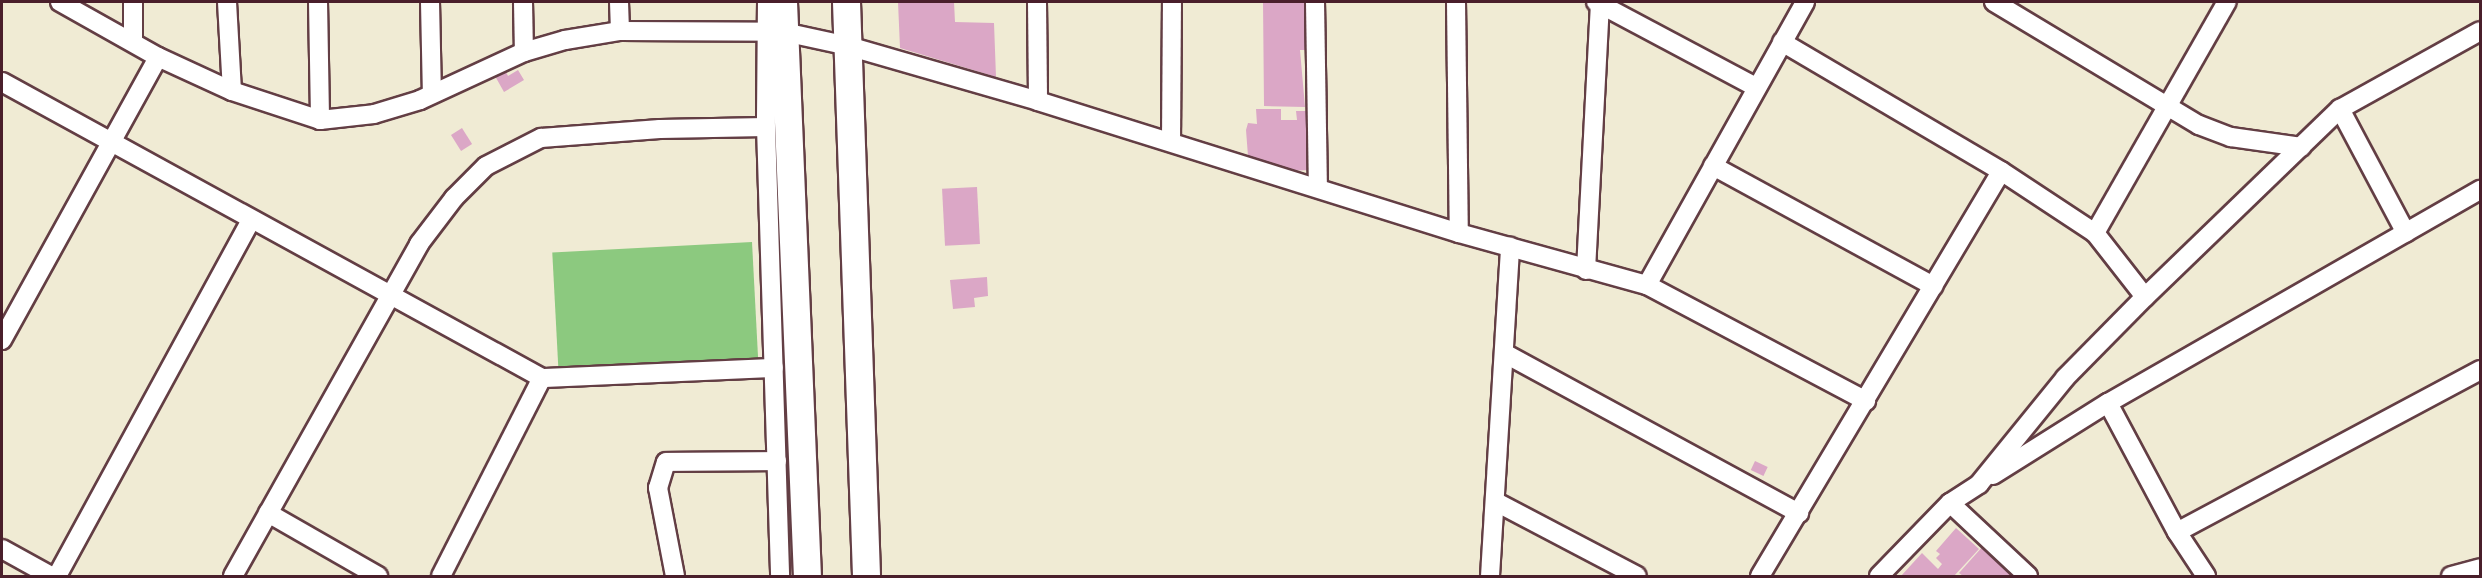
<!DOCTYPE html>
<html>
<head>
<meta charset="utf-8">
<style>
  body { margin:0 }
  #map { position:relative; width:2482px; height:578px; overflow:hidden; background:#f0ebd4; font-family:"Sorts Mill Goudy",serif }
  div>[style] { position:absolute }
  .green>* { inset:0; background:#8cc97f; transform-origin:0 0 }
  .building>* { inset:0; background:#dba7c6; transform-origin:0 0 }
  .roads { filter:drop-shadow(2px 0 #633e44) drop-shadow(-2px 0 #633e44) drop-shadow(0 2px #633e44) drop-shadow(0 -2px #633e44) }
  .street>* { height:18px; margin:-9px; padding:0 9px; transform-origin:9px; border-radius:9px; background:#fff }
  .primary>* { height:27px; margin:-13.5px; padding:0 13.5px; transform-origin:13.5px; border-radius:13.5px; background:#fff }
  span { translate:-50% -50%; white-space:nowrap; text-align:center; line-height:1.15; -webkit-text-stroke:5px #fdfcf7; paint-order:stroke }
  .frame { position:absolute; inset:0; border:3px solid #4a1f2b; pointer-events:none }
</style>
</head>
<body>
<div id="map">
  <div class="green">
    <i style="left:752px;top:242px;width:119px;height:200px;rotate:87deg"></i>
  </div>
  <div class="building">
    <i style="clip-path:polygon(898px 2px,954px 2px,955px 22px,994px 23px,996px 77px,900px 48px)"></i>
    <i style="clip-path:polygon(1263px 2px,1306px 2px,1305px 21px,1312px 21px,1313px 50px,1300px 50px,1305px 107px,1264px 106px)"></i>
    <i style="clip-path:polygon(505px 70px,508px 76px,518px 70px,524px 80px,504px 92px,495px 76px)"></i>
    <i style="clip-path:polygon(1256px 109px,1281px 109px,1281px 120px,1297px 120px,1296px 111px,1314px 111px,1313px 170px,1283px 171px,1248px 156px,1246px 130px,1248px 123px,1257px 124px)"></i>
    <i style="left:462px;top:128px;width:19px;height:13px;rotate:58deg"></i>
    <i style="left:977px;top:187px;width:57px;height:35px;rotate:87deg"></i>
    <i style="clip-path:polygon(987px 277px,988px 296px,974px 298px,975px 307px,953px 309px,950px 280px)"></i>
    <i style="left:1755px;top:461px;width:14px;height:10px;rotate:25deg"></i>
    <i style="clip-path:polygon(1956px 528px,1979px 549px,1954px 576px,1901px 576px,1922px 553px,1938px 569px,1942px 564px,1936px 558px,1940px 554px,1936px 551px)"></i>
    <i style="clip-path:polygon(1984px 545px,2018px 576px,1963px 576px,1959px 573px)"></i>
  </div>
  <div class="roads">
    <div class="street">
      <i style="left:60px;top:2px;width:112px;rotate:29.3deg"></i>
      <i style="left:158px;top:57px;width:81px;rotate:24.7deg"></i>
      <i style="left:232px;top:91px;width:93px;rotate:18.2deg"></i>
      <i style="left:320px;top:120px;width:54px;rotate:-6.3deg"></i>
      <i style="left:374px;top:114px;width:48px;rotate:-16.9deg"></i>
      <i style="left:420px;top:100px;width:115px;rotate:-24.8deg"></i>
      <i style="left:524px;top:52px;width:43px;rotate:-16.3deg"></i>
      <i style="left:565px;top:40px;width:56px;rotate:-9.3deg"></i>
      <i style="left:620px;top:31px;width:164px;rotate:0.3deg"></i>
      <i style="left:784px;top:32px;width:66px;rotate:12.3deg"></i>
      <i style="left:848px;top:46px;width:198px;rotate:16.1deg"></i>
      <i style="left:1038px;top:101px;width:441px;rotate:17.4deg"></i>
      <i style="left:1459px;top:233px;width:195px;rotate:15.5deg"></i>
      <i style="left:1647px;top:285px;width:248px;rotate:27.9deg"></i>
      <i style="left:227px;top:2px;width:89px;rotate:86.8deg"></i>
      <i style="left:318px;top:2px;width:118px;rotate:89deg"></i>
      <i style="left:430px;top:2px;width:92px;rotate:88.8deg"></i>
      <i style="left:523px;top:2px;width:50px;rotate:88.9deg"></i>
      <i style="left:619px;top:2px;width:29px;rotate:88deg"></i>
      <i style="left:767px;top:2px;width:125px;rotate:90.5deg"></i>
      <i style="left:766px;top:127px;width:449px;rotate:88.2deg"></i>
      <i style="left:1037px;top:2px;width:99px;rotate:89.4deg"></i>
      <i style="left:1315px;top:2px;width:185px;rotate:89.1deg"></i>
      <i style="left:1456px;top:2px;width:231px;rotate:89.3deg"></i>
      <i style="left:1596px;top:2px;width:181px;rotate:28deg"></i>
      <i style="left:1994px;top:2px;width:239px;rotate:31deg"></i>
      <i style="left:2199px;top:125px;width:34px;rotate:21deg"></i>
      <i style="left:2231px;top:137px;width:71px;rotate:8.1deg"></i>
      <i style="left:133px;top:41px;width:39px;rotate:-90deg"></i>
      <i style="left:1782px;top:42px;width:254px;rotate:30.5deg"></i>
      <i style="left:2001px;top:171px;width:113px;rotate:33.4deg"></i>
      <i style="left:2095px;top:233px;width:81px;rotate:52deg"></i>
      <i style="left:2px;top:82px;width:616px;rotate:28.73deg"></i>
      <i style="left:542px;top:378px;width:232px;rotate:-2.5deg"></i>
      <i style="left:2340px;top:109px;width:140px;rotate:62deg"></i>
      <i style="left:1171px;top:142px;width:140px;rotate:-89.6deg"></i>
      <i style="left:1713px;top:166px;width:251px;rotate:28.6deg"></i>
      <i style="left:2095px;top:233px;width:266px;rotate:-60.3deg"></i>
      <i style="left:1586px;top:270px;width:267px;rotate:-87deg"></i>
      <i style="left:1647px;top:285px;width:324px;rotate:-60.8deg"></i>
      <i style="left:2px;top:340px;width:323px;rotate:-61.1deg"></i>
      <i style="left:1504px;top:353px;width:336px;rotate:28.5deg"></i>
      <i style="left:2108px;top:403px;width:146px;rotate:61.9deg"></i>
      <i style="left:2177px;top:532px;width:53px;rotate:56.6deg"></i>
      <i style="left:1993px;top:475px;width:136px;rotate:-32.1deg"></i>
      <i style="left:2108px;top:403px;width:429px;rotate:-29.8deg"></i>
      <i style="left:1496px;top:502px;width:159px;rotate:27.7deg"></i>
      <i style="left:1950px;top:503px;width:107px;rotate:43.1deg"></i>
      <i style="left:268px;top:513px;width:127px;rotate:29.8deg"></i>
      <i style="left:2177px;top:532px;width:344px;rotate:-28.1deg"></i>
      <i style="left:2px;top:549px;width:56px;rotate:28.9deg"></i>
      <i style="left:57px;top:576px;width:405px;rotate:-61.4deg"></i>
      <i style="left:233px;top:576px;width:381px;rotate:-60.7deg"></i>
      <i style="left:419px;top:244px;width:58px;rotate:-52.7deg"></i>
      <i style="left:454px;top:198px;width:45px;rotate:-45deg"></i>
      <i style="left:486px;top:166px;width:62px;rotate:-27deg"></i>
      <i style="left:541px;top:138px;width:119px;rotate:-4.3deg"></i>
      <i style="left:660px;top:129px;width:106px;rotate:-1.1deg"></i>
      <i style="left:441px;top:576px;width:222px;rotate:-63deg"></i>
      <i style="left:675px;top:576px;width:90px;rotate:-100.9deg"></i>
      <i style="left:658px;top:488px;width:27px;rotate:-73deg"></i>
      <i style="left:666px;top:462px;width:111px;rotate:-0.5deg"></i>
      <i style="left:1490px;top:576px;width:330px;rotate:-86.5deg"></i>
      <i style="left:1760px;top:576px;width:471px;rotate:-59.2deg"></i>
      <i style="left:1879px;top:576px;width:102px;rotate:-45.8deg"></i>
      <i style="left:1950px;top:503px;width:35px;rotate:-33deg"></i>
      <i style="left:1979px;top:484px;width:136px;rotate:-50.9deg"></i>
      <i style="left:2065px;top:378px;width:114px;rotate:-45.4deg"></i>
      <i style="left:2145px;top:297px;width:271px;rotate:-44deg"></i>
      <i style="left:2340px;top:109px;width:160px;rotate:-29.1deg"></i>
      <i style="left:2451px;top:576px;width:30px;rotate:-15deg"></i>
    </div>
    <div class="primary">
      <i style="left:783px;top:2px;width:575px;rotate:87.61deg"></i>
      <i style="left:846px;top:2px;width:574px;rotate:88deg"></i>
    </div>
  </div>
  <div class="frame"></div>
</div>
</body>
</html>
